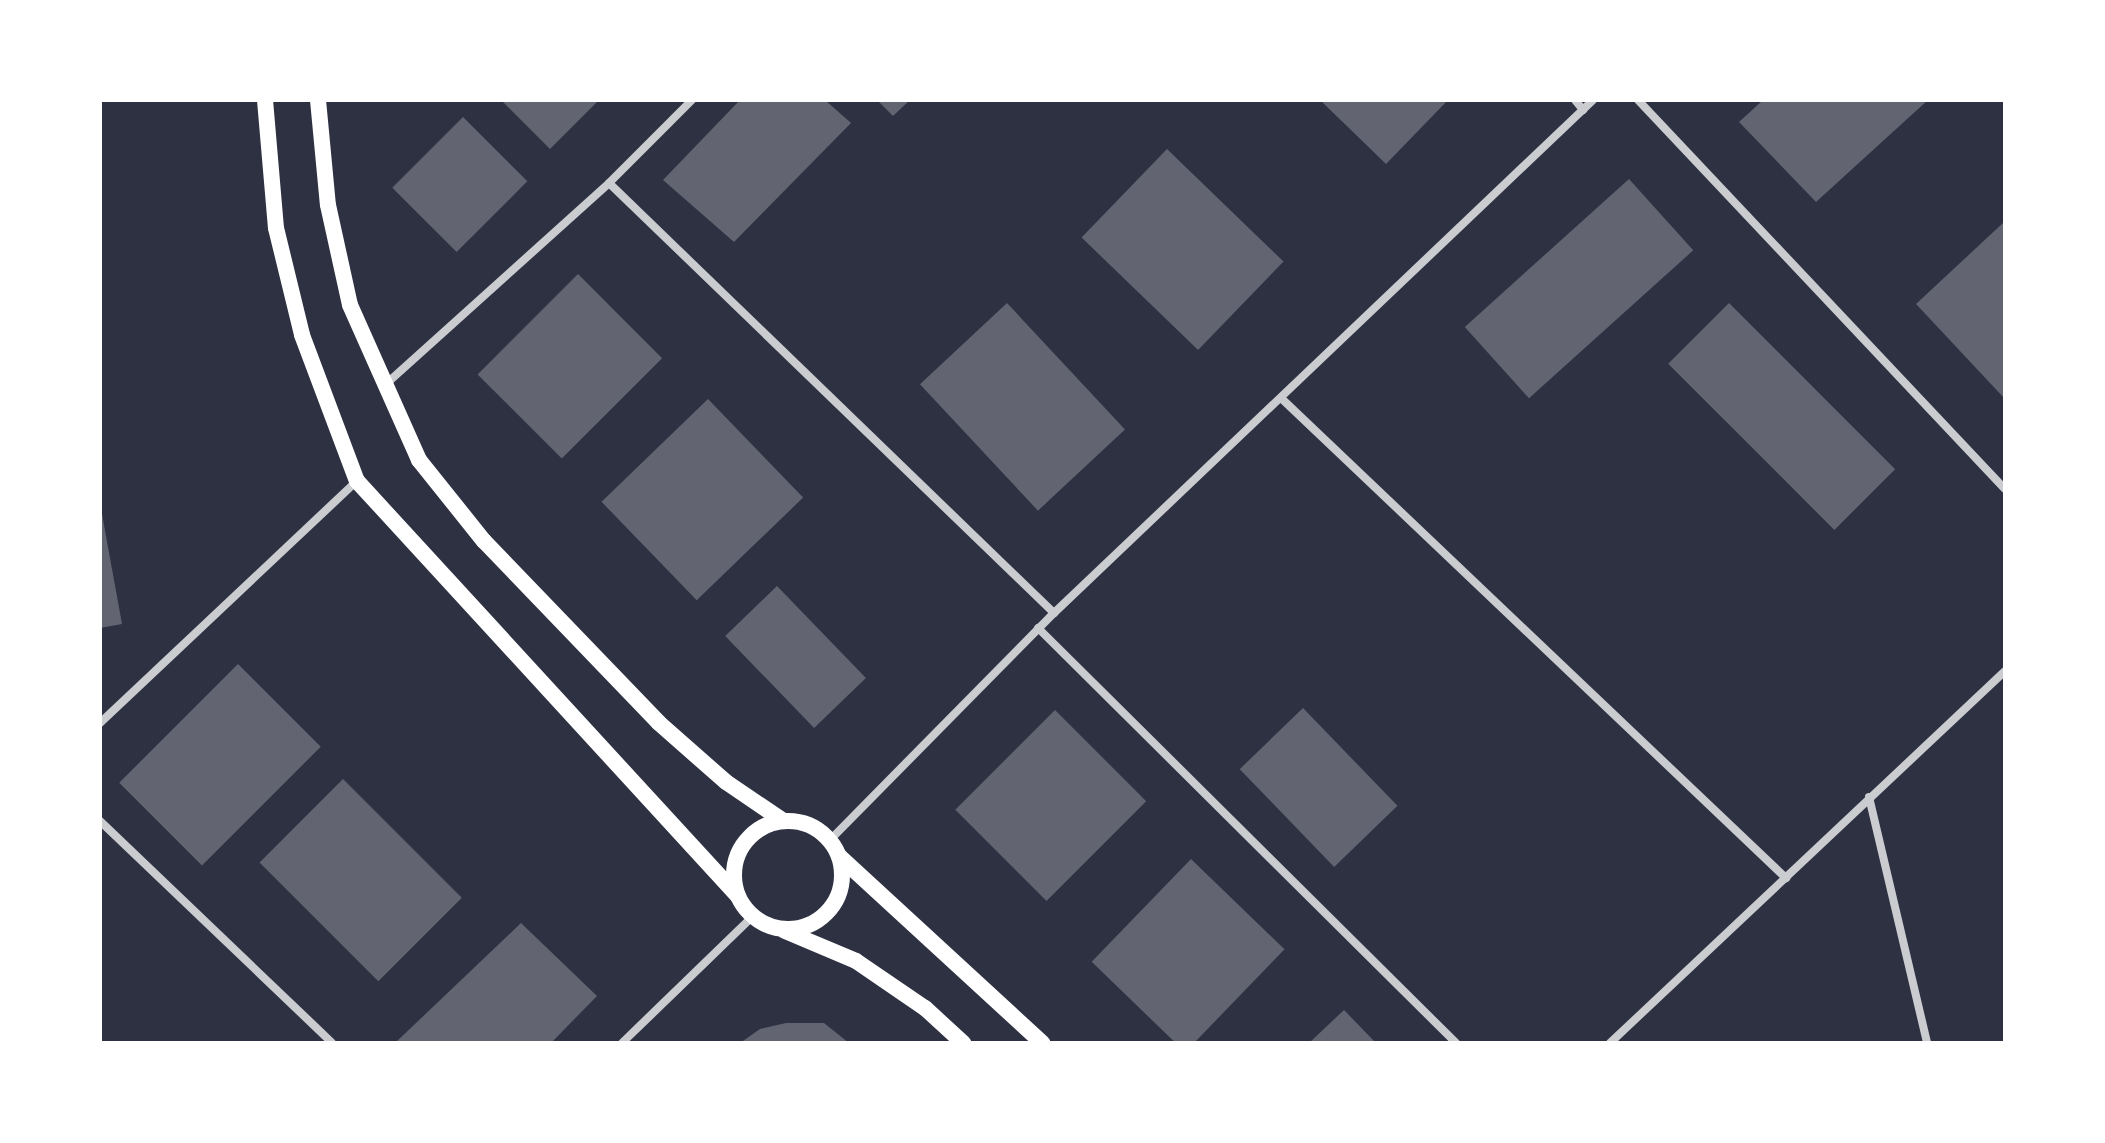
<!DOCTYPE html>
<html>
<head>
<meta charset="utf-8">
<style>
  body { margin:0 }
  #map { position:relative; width:2105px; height:1143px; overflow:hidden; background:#2d3142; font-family:Roboto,sans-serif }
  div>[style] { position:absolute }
  .building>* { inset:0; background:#626471; transform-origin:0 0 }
  .minor>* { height:8px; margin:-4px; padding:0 4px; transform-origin:4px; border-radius:4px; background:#caccd0 }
  .secondary>* { height:16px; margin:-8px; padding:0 8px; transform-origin:8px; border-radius:8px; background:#fff }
  .secondary>.ring { margin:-8px; padding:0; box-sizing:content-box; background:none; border:16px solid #fff; border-radius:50% }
  span { translate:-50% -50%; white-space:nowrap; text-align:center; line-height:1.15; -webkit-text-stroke:8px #fff; paint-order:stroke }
  .frame { position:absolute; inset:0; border:102px solid #fff; pointer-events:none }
</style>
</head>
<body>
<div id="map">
  <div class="building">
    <i style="clip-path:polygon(501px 100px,599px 100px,550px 149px)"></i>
    <i style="clip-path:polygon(740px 100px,825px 100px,851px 123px,734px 242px,663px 180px)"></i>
    <i style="clip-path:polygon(877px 100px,910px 100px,893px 116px)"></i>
    <i style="clip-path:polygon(1320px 100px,1448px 100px,1386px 164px)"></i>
    <i style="clip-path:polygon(1763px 100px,1928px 100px,1816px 202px,1739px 122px)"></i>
    <i style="left:463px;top:117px;width:91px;height:100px;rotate:45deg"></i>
    <i style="left:1167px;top:149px;width:162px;height:123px;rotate:44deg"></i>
    <i style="left:1629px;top:179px;width:96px;height:221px;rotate:48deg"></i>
    <i style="clip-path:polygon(2004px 222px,2005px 223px,2005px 399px,1916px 304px)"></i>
    <i style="left:578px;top:274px;width:119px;height:142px;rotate:45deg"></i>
    <i style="left:1007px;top:303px;width:173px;height:119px;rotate:47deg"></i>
    <i style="left:1729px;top:303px;width:235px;height:86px;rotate:45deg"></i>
    <i style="left:708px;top:399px;width:137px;height:148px;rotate:46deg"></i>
    <i style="clip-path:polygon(100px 503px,122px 624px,100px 628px)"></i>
    <i style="left:777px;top:586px;width:128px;height:72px;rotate:46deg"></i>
    <i style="left:238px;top:664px;width:117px;height:168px;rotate:45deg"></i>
    <i style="left:1303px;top:708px;width:136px;height:88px;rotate:46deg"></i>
    <i style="left:1055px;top:710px;width:129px;height:141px;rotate:45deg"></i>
    <i style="left:343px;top:779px;width:168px;height:118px;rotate:45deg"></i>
    <i style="left:1191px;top:859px;width:130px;height:143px;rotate:44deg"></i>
    <i style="clip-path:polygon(521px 923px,597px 996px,551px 1043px,395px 1043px)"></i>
    <i style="clip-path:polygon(1344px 1010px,1376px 1043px,1309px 1043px)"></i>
    <i style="clip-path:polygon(786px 1023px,824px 1023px,849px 1043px,740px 1043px,760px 1029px)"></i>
  </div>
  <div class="minor">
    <i style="left:1575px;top:100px;width:13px;rotate:51deg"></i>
    <i style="left:1638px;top:100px;width:535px;rotate:46.67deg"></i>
    <i style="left:609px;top:183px;width:619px;rotate:44.02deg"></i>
    <i style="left:386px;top:384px;width:300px;rotate:-42deg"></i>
    <i style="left:609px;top:183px;width:117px;rotate:-45deg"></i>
    <i style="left:1281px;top:398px;width:697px;rotate:43.55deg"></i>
    <i style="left:1038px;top:628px;width:589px;rotate:44.79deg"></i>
    <i style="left:100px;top:723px;width:353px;rotate:-43.3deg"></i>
    <i style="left:1869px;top:797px;width:253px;rotate:76.7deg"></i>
    <i style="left:100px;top:821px;width:321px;rotate:43.7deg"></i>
    <i style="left:830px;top:840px;width:319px;rotate:-45.4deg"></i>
    <i style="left:1054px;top:613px;width:744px;rotate:-43.58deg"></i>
    <i style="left:622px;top:1043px;width:182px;rotate:-44.1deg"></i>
    <i style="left:1610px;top:1043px;width:543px;rotate:-43.28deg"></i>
  </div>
  <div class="secondary">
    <i style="left:265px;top:100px;width:128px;rotate:85.1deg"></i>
    <i style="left:276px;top:228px;width:110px;rotate:76.3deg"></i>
    <i style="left:302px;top:335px;width:156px;rotate:69.4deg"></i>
    <i style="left:357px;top:481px;width:563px;rotate:47.45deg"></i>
    <i style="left:318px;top:100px;width:105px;rotate:84.6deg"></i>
    <i style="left:328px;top:205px;width:102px;rotate:77.6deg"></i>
    <i style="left:350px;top:305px;width:170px;rotate:66deg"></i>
    <i style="left:419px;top:460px;width:104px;rotate:51.3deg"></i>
    <i style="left:484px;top:541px;width:252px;rotate:46.1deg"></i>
    <i style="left:659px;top:723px;width:89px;rotate:41.4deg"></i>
    <i style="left:726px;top:782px;width:68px;rotate:34.2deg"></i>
    <i class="ring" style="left:734px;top:821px;width:92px;height:92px"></i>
    <i style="left:840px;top:857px;width:275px;rotate:42.6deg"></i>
    <i style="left:785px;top:931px;width:77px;rotate:22.9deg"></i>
    <i style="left:856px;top:961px;width:83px;rotate:34.3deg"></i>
    <i style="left:925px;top:1008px;width:52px;rotate:42.6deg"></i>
  </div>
  <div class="frame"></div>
</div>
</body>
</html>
